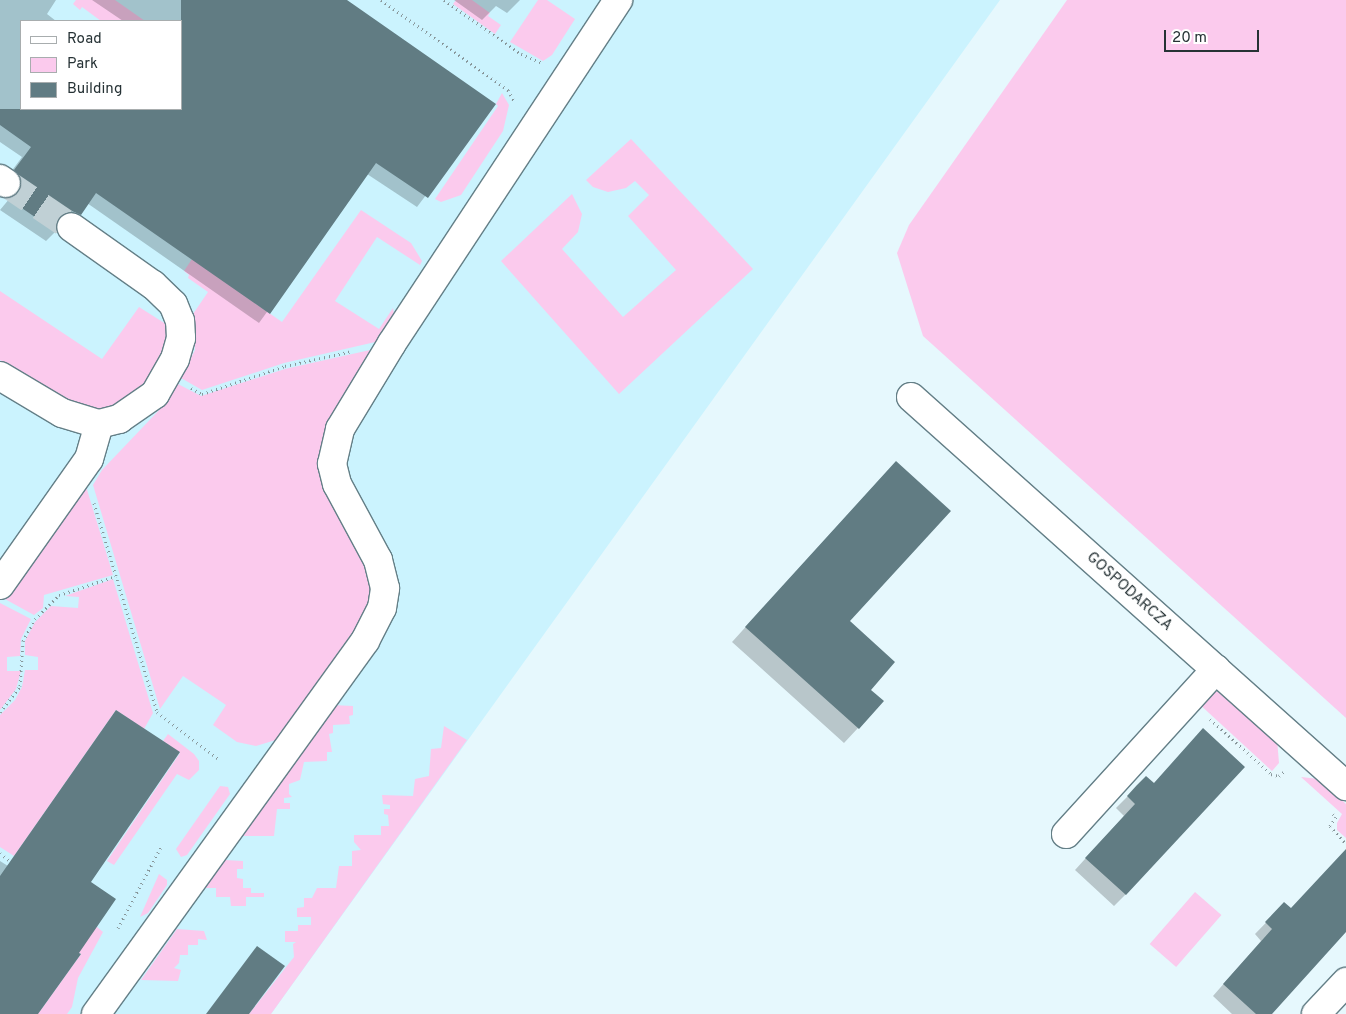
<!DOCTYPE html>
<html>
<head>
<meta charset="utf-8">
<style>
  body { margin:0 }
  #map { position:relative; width:1346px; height:1014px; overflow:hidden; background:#e6f8fd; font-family:Overpass,sans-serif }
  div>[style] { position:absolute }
  .built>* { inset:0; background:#cbf3fe }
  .green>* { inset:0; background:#fbcaed; transform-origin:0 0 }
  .shadow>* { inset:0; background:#0003 }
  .building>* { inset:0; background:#617c83 }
  .minor-tunnel>* { height:28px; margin-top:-14px; transform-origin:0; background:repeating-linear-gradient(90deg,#c0d0d5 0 28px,transparent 0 42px) }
  .path>* { height:3px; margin-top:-1.5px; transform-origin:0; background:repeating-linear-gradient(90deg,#87969a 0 1px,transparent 0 5px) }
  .roads { filter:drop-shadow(1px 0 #647f87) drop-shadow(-1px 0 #647f87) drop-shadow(0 1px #647f87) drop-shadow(0 -1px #647f87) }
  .minor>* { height:28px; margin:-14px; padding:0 14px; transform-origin:14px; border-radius:14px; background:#fff }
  span { translate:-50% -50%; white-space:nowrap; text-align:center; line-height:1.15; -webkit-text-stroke:5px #fff; paint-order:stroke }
  .street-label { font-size:15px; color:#263235 }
  .legend { position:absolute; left:20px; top:20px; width:162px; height:90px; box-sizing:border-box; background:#fff; border:1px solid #a8adae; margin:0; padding:6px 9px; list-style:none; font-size:15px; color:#263235 }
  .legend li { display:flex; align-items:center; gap:10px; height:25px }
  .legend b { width:25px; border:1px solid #a8adae }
  .scale { position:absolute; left:1164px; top:30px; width:95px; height:22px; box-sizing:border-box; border:2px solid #263235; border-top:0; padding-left:6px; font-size:15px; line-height:18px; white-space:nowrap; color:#263235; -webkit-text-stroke:4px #fff; paint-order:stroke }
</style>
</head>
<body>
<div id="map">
  <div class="built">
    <i style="clip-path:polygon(evenodd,0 0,1000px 0,271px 1014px,0 1014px,0 0,21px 21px,181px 21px,181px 109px,21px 109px,21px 21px)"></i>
  </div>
  <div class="green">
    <i style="clip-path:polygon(76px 0,115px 0,145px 21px,101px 21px,82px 7px,80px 10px,73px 4px)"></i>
    <i style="clip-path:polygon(456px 0,472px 0,490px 13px,488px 16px,501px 25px,495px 34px,453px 4px)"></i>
    <i style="clip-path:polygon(538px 0,547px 0,575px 19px,552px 55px,543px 61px,510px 42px)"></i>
    <i style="clip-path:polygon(1067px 0,1346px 0,1346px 718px,923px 336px,897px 253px,909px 225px)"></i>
    <i style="clip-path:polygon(502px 93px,509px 105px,503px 131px,461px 195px,441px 202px,435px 199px,498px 106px,496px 104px)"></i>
    <i style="clip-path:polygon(631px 139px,753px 269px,619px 394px,501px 261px,572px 194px,582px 214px,578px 232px,562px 249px,623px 317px,676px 270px,628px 216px,649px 195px,635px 181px,626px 188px,608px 192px,593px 187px,586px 180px)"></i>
    <i style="clip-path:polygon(361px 210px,411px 243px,422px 261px,420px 265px,377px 237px,335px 301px,379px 329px,393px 308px,395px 320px,384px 340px,284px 363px,202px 390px,181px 378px,195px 350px,193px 314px,208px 292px,188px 278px,189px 275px,184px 271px,192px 259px,282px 322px)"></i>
    <i style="clip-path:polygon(0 291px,102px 359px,139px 307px,169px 326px,169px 337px,160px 359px,143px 388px,124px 404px,102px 410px,79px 407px,0 360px)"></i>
    <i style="clip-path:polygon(379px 348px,325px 428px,318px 469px,323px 486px,366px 566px,372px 589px,368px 610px,279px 739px,256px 746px,237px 742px,213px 725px,226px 705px,183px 676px,160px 709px,93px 485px,102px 470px,163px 406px,178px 384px,201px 396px,285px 369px)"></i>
    <i style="clip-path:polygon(85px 483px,113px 575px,44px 595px,43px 608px,34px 615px,3px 598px)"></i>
    <i style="clip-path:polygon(113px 579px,153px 713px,144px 729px,116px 710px,14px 856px,0 847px,0 715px,15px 700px,22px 687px,25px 670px,38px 670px,38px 657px,25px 655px,25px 641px,35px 622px,51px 606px,78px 608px,79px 597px,65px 596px)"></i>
    <i style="clip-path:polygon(0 603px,31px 619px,21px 639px,20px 656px,7px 657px,7px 671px,21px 671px,16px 689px,0 710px)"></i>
    <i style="clip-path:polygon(1213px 690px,1231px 698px,1277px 739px,1279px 763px,1272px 771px,1197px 702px)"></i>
    <i style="clip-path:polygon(332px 705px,353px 706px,353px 715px,349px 716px,350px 724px,333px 725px,333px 733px,329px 734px,332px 752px,327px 752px,327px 761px,304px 762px,300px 780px,289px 784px,289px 794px,292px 797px,284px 798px,284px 803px,290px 803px,290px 809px,277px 809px,274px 836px,241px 836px)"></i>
    <i style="clip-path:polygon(444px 726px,467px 740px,271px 1014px,249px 1014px,294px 957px,293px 944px,296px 942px,285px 942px,285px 931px,298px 931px,298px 925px,311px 925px,311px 917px,297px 917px,297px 908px,304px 907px,304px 898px,312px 898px,317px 888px,336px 888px,339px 866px,352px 866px,352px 851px,361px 850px,354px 842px,354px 835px,381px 835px,381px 826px,389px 826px,388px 815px,384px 814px,384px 809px,390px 809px,390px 805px,383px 804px,382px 795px,413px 796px,415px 779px,429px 776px,431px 749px,441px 748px)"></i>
    <i style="clip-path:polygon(168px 734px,194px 754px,199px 761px,199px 770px,189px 780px,177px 774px,114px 865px,107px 861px,180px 753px,163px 741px)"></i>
    <i style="clip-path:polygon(1301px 777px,1319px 779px,1346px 804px,1346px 838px,1337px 830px,1337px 823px,1342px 814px)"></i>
    <i style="clip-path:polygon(220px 786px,228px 787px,230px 794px,187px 855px,181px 857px,176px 849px)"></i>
    <i style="clip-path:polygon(225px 860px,243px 861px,243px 869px,237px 869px,237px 878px,243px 879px,243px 888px,251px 888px,251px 893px,264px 893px,264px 897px,246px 897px,246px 906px,231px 906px,230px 897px,216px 897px,216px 888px,205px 888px)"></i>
    <i style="clip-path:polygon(159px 874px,167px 880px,167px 885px,148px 913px,140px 917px)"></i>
    <i style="left:1195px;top:892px;width:35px;height:69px;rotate:41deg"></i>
    <i style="clip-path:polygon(97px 927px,103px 932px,78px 978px,72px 1007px,67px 1014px,38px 1014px,81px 954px,54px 936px)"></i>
    <i style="clip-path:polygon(177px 929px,204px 931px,207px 940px,198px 939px,198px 945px,188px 945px,188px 955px,180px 955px,179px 963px,174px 968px,181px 970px,178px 981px,141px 980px)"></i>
  </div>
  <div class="shadow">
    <i style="clip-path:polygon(0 0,56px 0,47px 14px,56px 21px,21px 21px,21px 109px,181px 109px,181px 21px,123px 21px,92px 0,344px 0,494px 105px,417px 207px,367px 174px,259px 323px,87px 203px,70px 224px,61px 221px,57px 223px,55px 232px,46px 241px,0 210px,10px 198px,11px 187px,5px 180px,22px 157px,0 142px)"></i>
    <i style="clip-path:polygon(454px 0,520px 0,507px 13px,496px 6px,482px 20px)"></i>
    <i style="clip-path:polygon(882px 477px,849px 621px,869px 690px,858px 728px,844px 743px,732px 642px)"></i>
    <i style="clip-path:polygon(1146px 778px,1126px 894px,1114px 906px,1075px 870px,1124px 816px,1116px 808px)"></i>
    <i style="clip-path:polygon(0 861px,8px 866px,89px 882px,36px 1014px,0 1014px)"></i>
    <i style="clip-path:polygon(1346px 861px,1346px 930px,1270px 1014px,1232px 1014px,1213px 996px,1261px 941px,1255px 934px,1284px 904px,1291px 909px)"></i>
  </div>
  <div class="building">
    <i style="clip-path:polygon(181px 0,347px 0,496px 104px,428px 198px,376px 163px,270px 314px,96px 193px,81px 215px,72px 211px,59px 218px,57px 232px,7px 198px,19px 191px,20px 177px,14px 170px,31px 147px,0 125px,0 109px,181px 109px)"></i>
    <i style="clip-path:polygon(896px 461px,951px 511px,850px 621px,895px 662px,871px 690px,884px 701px,859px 729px,745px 627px)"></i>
    <i style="clip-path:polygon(116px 710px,180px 752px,91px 882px,116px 899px,79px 953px,81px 954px,38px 1014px,0 1014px,0 876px)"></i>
    <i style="clip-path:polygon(1203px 728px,1245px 767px,1126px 895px,1085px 858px,1135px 804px,1127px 796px,1137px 785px,1146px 776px,1154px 783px)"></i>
    <i style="clip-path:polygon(1346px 849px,1346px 932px,1272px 1014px,1256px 1014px,1223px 984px,1272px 929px,1265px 922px,1284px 902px,1291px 908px)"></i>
    <i style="clip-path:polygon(257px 946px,285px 966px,249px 1014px,206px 1014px)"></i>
  </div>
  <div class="minor-tunnel">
    <i style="left:6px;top:183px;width:78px;rotate:34.1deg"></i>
  </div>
  <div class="path">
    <i style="left:381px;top:0;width:156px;rotate:35.3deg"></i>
    <i style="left:508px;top:90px;width:13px;rotate:61deg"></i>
    <i style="left:444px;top:0;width:94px;rotate:35deg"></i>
    <i style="left:521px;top:54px;width:23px;rotate:23deg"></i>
    <i style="left:191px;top:388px;width:13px;rotate:29deg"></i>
    <i style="left:202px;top:394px;width:88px;rotate:-18.6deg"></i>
    <i style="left:285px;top:366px;width:69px;rotate:-12.6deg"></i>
    <i style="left:94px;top:503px;width:218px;rotate:73.2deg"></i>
    <i style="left:157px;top:712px;width:79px;rotate:37.3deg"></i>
    <i style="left:0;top:712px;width:33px;rotate:-52deg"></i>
    <i style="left:20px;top:686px;width:45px;rotate:-86.2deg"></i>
    <i style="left:23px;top:641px;width:25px;rotate:-61deg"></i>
    <i style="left:35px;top:619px;width:34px;rotate:-45deg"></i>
    <i style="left:59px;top:595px;width:60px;rotate:-18.4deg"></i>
    <i style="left:1210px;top:719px;width:82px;rotate:42deg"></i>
    <i style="left:1271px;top:774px;width:8px;rotate:14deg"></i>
    <i style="left:1279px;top:776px;width:8px;rotate:-40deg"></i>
    <i style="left:1333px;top:814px;width:4px;rotate:45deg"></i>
    <i style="left:1336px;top:817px;width:11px;rotate:124deg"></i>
    <i style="left:1330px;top:826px;width:24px;rotate:48deg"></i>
    <i style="left:0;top:853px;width:11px;rotate:38deg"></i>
    <i style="left:118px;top:928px;width:94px;rotate:-62.1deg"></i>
  </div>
  <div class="roads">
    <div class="minor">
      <i style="left:0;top:179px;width:7px;rotate:34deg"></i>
      <i style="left:0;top:376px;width:72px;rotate:30.8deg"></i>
      <i style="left:62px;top:413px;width:39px;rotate:17deg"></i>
      <i style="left:99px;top:424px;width:21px;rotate:-14deg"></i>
      <i style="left:119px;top:419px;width:44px;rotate:-34.8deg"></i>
      <i style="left:155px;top:394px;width:40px;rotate:-60.3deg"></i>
      <i style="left:175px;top:359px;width:22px;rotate:-74deg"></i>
      <i style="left:181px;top:338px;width:17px;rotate:-93deg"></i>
      <i style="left:180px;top:321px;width:18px;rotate:-112deg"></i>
      <i style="left:173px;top:304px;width:28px;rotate:-136deg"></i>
      <i style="left:153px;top:285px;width:100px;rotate:-144.7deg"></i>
      <i style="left:911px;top:397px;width:584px;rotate:41.8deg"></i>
      <i style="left:0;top:585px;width:154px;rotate:-54.8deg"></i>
      <i style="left:89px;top:459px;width:36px;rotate:-74deg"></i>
      <i style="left:1066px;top:834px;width:223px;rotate:-47.7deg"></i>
      <i style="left:96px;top:1014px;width:460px;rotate:-54.2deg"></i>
      <i style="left:365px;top:641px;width:37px;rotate:-63deg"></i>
      <i style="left:382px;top:608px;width:20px;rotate:-81deg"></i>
      <i style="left:385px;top:588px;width:29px;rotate:-104deg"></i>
      <i style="left:378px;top:560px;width:86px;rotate:-118.3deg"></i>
      <i style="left:337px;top:484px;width:21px;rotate:-104deg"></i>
      <i style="left:332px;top:464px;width:36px;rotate:-77deg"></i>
      <i style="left:340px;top:429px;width:100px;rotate:-58.8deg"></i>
      <i style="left:392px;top:343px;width:411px;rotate:-56.6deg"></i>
      <i style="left:1316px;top:1014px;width:44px;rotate:-46.8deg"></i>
    </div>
  </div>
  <div class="street-label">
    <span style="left:1129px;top:592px;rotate:42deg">GOSPODARCZA</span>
  </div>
  <ul class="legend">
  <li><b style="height:6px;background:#fff"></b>Road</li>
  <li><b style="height:14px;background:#fbcaed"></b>Park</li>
  <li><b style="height:14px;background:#617c83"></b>Building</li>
  </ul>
  <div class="scale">20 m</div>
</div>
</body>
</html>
